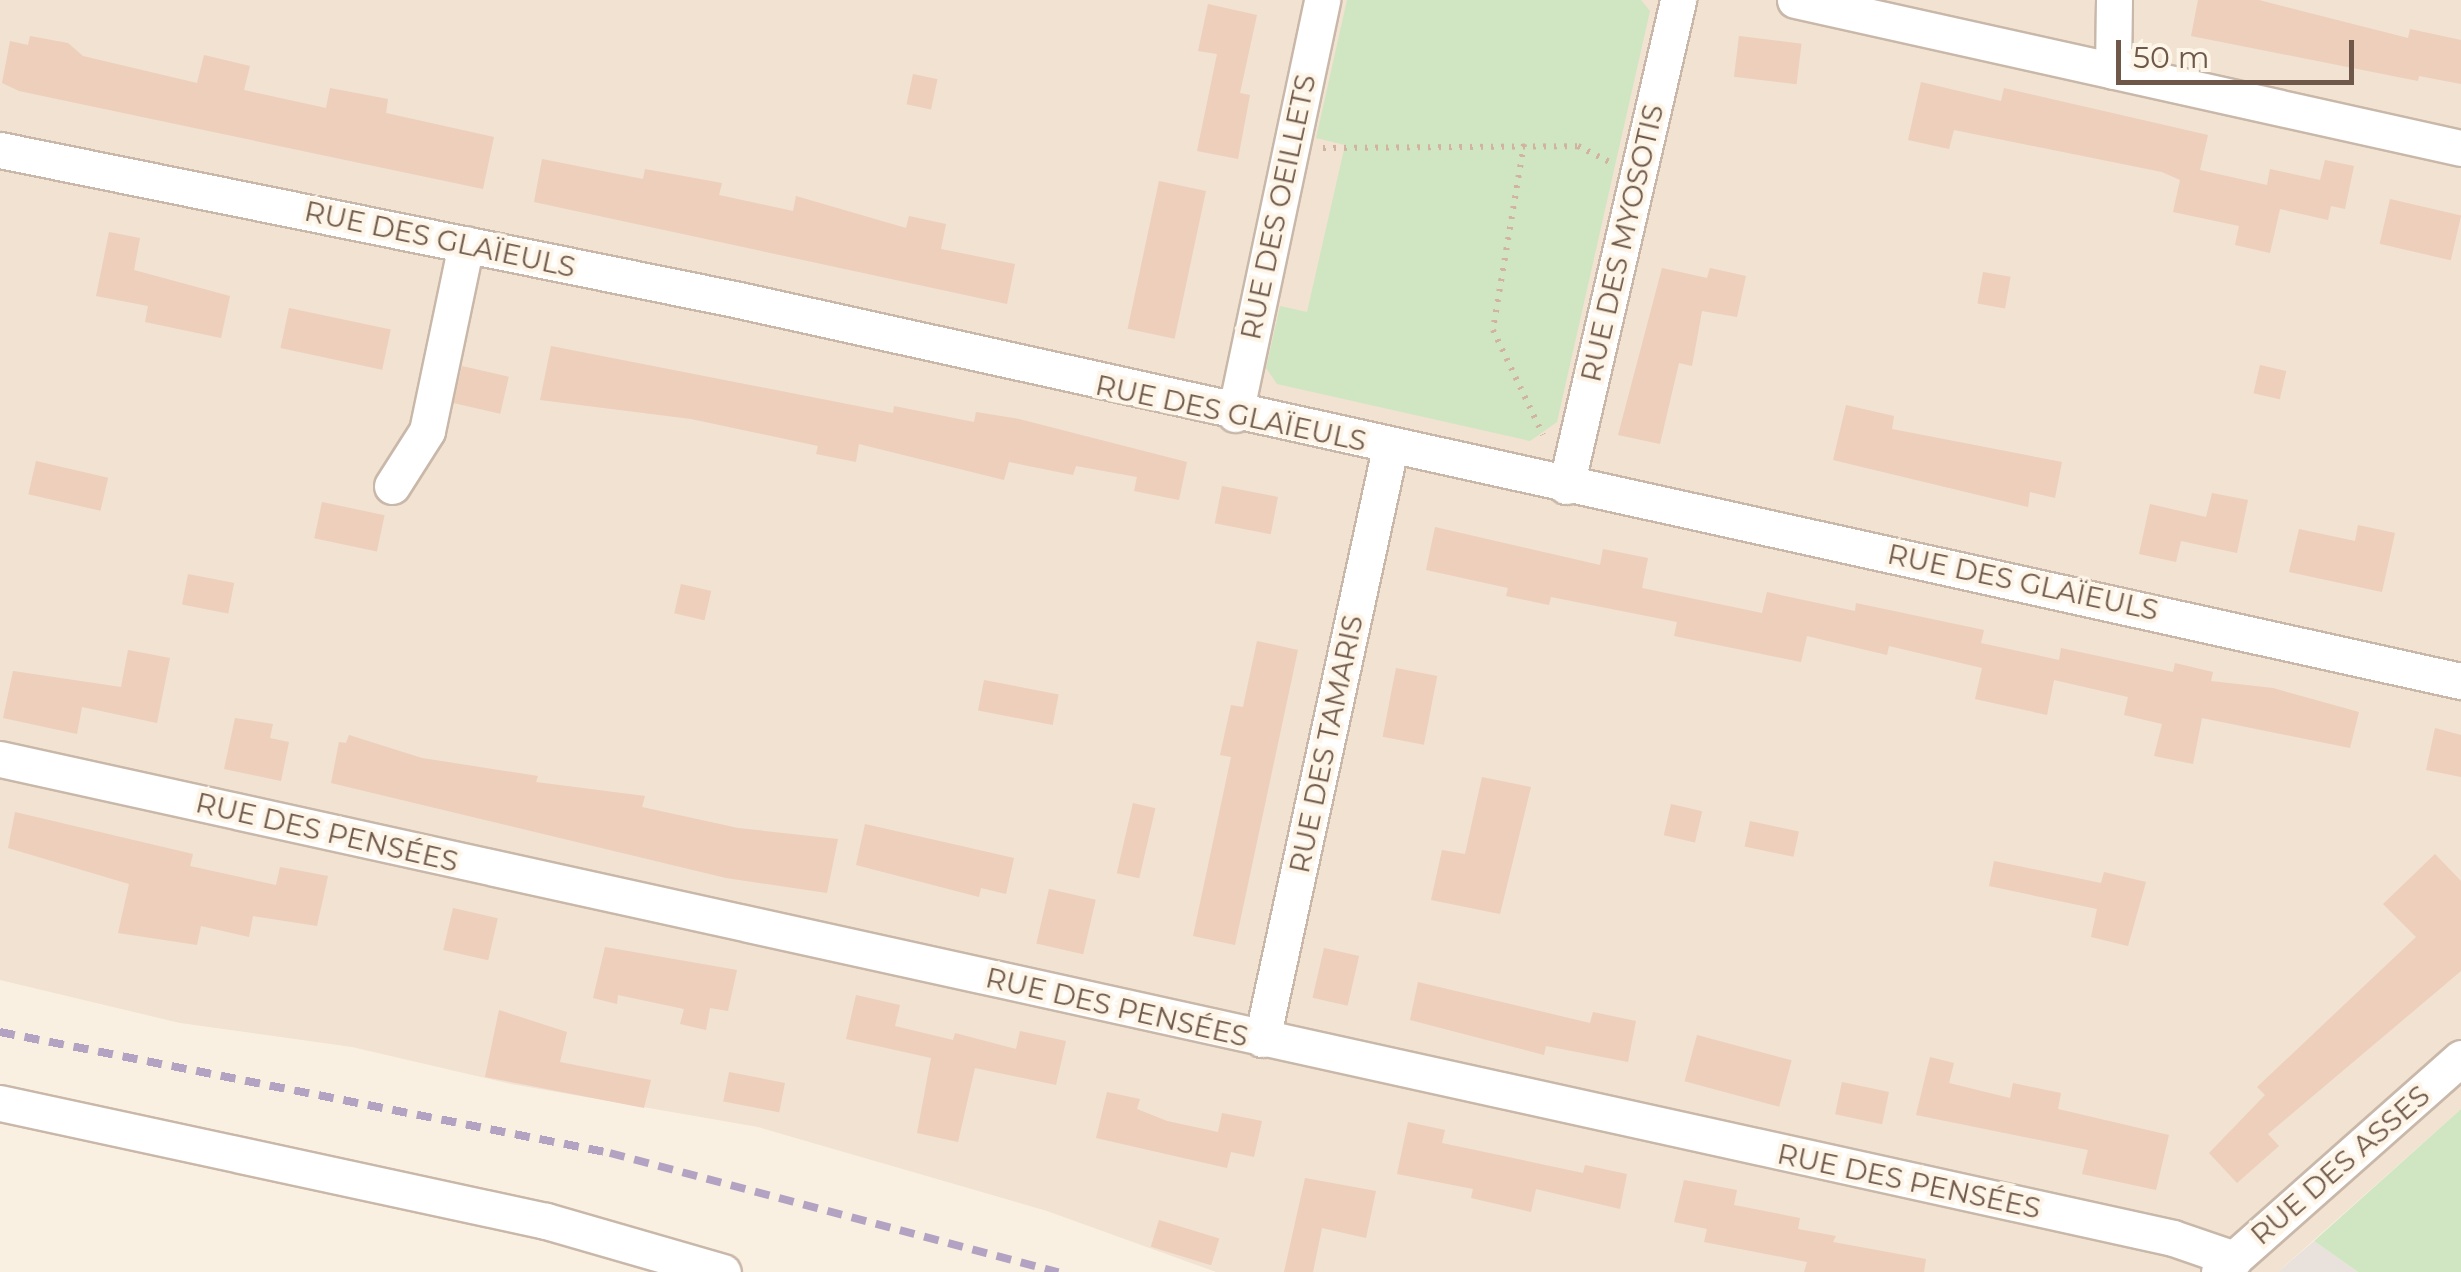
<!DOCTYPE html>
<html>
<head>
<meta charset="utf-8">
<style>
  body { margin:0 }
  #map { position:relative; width:2461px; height:1272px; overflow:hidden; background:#faf0e2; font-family:Montserrat,sans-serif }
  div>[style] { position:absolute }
  .residential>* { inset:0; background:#f1e2d1 }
  .industrial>* { inset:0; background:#e9e2dc }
  .green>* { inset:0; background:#d0e6c2 }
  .building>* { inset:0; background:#edcfbb; transform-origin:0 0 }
  .path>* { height:6px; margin-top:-3px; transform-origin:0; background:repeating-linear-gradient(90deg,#d1b39f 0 2.5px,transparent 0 10.5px) }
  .roads { filter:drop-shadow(2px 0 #c9b8a9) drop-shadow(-2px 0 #c9b8a9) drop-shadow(0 2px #c9b8a9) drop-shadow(0 -2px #c9b8a9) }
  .minor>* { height:35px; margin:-17.5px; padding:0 17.5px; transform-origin:17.5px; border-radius:17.5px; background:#fff }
  .rail>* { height:8px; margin-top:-4px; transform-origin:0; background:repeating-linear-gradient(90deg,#b3a2c2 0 15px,transparent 0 25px) }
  span { translate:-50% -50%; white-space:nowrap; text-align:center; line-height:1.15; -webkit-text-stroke:8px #fdf5e7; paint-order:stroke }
  .street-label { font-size:28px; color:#6f584a }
  .scale { position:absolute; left:2116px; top:40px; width:238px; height:45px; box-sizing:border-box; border:5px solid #6f584a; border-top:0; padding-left:12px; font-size:30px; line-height:35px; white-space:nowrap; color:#6f584a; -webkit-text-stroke:8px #fdf5e7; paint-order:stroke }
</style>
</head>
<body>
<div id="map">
  <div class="residential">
    <i style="clip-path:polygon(0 0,2461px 0,2461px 1109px,2278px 1272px,1216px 1272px,1047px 1211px,758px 1127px,511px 1084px,352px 1047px,180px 1023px,0 980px)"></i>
  </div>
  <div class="industrial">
    <i style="clip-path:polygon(2314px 1241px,2358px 1272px,2278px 1272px)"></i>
  </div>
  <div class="green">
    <i style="clip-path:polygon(1347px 0,1641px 0,1650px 11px,1557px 422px,1530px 441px,1277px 384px,1266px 368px,1280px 306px,1307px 312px,1345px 145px,1316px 138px)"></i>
    <i style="clip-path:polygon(2461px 1109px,2461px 1272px,2358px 1272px,2314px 1241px)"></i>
  </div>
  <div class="building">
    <i style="clip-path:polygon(2198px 0,2259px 0,2408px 38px,2410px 29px,2461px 40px,2461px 84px,2419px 76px,2418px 81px,2191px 36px)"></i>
    <i style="clip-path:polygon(1208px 4px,1257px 15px,1240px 93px,1250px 95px,1238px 159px,1197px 151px,1217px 54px,1198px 51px)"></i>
    <i style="clip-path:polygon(30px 36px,68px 43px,83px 56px,197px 83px,204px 55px,250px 66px,244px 90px,326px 108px,330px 88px,388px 99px,386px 113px,494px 137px,483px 189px,19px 91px,2px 83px,10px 41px,28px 45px)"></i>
    <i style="left:1739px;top:36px;width:63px;height:41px;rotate:7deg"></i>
    <i style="left:913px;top:74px;width:25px;height:31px;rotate:12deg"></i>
    <i style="clip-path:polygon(1921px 82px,2001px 101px,2004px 88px,2208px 135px,2200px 170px,2267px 185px,2270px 169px,2320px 180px,2325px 160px,2354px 166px,2345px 209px,2331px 206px,2328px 220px,2280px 209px,2270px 253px,2235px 245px,2239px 226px,2173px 212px,2180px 180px,2162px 172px,1954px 130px,1949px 149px,1908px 140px)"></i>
    <i style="clip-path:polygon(542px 159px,643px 179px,645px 169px,722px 183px,719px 195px,793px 211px,796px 196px,906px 228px,909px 216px,946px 224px,941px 249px,1015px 264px,1007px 304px,534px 202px)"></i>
    <i style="left:1159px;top:181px;width:48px;height:151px;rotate:12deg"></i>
    <i style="left:2390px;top:199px;width:73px;height:46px;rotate:13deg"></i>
    <i style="clip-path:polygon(109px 232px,140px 238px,134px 270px,230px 296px,221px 338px,145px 322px,148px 306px,96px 296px)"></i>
    <i style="clip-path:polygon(1662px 268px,1707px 278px,1710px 268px,1746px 276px,1737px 317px,1702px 311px,1692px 366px,1679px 363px,1660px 444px,1618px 435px)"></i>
    <i style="left:1983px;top:272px;width:28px;height:32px;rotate:10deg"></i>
    <i style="left:289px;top:308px;width:104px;height:41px;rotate:12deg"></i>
    <i style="clip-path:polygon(551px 346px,893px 413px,894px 406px,974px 422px,976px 412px,1019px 419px,1187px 462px,1179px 500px,1134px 491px,1137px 477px,1076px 466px,1073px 475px,1009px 462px,1004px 480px,859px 444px,856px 462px,816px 454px,818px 446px,691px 419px,540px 400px)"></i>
    <i style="left:2260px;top:365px;width:27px;height:29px;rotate:13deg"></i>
    <i style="left:462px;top:366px;width:48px;height:38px;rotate:13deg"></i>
    <i style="clip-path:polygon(1846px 405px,1894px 416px,1892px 429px,2062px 462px,2055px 498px,2030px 492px,2028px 507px,1833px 460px)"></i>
    <i style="left:36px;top:461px;width:74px;height:34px;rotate:13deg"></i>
    <i style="left:1222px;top:486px;width:57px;height:38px;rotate:11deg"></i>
    <i style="clip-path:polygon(2212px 493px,2248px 500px,2237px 553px,2181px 541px,2176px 562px,2139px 554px,2150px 504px,2206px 517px)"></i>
    <i style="left:322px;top:502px;width:64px;height:37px;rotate:12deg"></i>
    <i style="clip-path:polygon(2358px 525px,2395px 533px,2382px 592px,2289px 572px,2299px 529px,2355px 541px)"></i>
    <i style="clip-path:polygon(1435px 527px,1600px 565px,1603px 549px,1648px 558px,1642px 588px,1762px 613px,1767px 592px,1855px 611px,1856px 603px,1984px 630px,1981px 643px,2059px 660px,2061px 648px,2173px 672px,2175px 663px,2213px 672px,2211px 681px,2273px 688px,2359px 712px,2350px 748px,2202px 718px,2193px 764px,2154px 756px,2162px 724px,2124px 715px,2128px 697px,2054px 680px,2047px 715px,1975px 699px,1982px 668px,1889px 646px,1887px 655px,1807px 636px,1801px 662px,1674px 636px,1677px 622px,1551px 597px,1549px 605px,1506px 596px,1508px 588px,1426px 570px)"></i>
    <i style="left:188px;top:574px;width:47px;height:31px;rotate:11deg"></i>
    <i style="left:681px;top:584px;width:31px;height:30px;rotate:13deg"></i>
    <i style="clip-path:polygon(1257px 641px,1298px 650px,1235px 945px,1193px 936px,1231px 757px,1220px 755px,1231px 705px,1243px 707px)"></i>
    <i style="clip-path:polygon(128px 650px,170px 658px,157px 723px,82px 707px,77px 734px,3px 718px,13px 671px,121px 687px)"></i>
    <i style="left:1396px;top:668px;width:42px;height:70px;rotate:11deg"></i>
    <i style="left:984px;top:680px;width:76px;height:31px;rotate:11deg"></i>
    <i style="clip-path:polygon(235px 718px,273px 724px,270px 738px,289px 742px,281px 781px,224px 769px)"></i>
    <i style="clip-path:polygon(2435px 728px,2461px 735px,2461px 777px,2426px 770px)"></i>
    <i style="clip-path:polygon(349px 735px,422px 758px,538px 776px,536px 782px,645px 796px,642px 807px,738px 828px,838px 839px,827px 893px,726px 878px,331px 783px,339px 742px,346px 743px)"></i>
    <i style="clip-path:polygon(1482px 777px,1531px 787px,1500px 914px,1431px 900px,1442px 850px,1465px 854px)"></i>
    <i style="left:1133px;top:803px;width:23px;height:72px;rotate:13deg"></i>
    <i style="left:1671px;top:804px;width:32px;height:32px;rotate:13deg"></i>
    <i style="clip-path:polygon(15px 812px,193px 854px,190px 866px,276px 885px,280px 867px,328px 876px,317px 926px,253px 916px,249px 937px,201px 926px,197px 945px,118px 933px,129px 884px,8px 848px)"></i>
    <i style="left:1750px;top:821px;width:50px;height:26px;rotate:12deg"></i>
    <i style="clip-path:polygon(865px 824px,1014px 858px,1006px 894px,981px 888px,979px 897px,856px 865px)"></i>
    <i style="clip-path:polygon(2435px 854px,2461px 881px,2461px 971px,2268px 1134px,2279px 1146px,2237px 1183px,2209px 1153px,2265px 1095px,2257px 1087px,2416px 937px,2383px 904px)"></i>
    <i style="clip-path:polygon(1994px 861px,2101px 883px,2104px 872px,2146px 882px,2128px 946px,2091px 937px,2097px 909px,1989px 886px)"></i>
    <i style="left:1049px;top:889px;width:48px;height:56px;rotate:13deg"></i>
    <i style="left:453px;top:908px;width:46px;height:43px;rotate:13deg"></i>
    <i style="clip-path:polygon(605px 947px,737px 970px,728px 1011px,710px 1008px,706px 1030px,680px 1024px,684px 1009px,618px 995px,617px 1004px,593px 998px)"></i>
    <i style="left:1324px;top:948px;width:36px;height:51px;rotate:13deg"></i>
    <i style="clip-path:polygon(1418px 982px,1590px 1023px,1593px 1012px,1636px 1021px,1628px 1062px,1546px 1046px,1544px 1055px,1410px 1020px)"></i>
    <i style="clip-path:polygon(856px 995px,900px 1005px,895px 1026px,953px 1040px,955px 1033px,1016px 1049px,1020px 1031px,1066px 1041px,1056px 1085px,975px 1068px,958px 1142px,917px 1133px,931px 1058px,846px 1039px)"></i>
    <i style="clip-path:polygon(499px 1010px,567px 1032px,560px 1062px,651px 1080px,644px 1108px,485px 1077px)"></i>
    <i style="left:1697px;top:1035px;width:98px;height:48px;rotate:15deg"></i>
    <i style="clip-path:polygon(1930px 1057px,1954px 1063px,1949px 1083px,2010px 1098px,2013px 1083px,2061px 1093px,2058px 1109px,2169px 1135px,2156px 1190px,2082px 1174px,2088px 1150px,1916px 1115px)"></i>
    <i style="left:729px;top:1072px;width:57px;height:30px;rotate:11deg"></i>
    <i style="left:1842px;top:1082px;width:48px;height:33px;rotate:12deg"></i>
    <i style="clip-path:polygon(1107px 1092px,1140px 1099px,1137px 1109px,1167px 1121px,1218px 1132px,1222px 1113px,1262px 1121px,1254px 1157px,1231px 1152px,1227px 1168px,1096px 1138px)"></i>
    <i style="clip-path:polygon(1408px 1122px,1445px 1130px,1442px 1143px,1583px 1173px,1585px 1165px,1627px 1174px,1620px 1209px,1536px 1189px,1531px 1212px,1471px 1198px,1473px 1189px,1397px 1174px)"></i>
    <i style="clip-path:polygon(1305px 1178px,1376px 1191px,1366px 1238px,1322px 1228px,1313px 1272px,1284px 1272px)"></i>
    <i style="clip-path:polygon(1684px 1180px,1737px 1190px,1734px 1205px,1800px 1218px,1798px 1229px,1836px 1236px,1833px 1242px,1926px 1259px,1924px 1272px,1804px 1272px,1807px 1262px,1704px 1242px,1707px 1229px,1674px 1222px)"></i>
    <i style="left:1159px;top:1220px;width:63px;height:28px;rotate:17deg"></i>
  </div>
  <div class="path">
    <i style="left:1524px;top:144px;width:189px;rotate:99.5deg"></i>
    <i style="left:1493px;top:330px;width:116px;rotate:64.5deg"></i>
    <i style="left:1323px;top:148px;width:255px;rotate:-0.4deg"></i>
    <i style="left:1578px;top:146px;width:37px;rotate:27deg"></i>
  </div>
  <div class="roads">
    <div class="minor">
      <i style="left:1795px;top:0;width:682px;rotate:12.53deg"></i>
      <i style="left:2113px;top:71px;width:71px;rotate:-89.2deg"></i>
      <i style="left:0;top:150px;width:754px;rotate:11.47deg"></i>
      <i style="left:739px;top:300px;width:1764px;rotate:12.48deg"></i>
      <i style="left:1235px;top:414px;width:423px;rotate:-78.1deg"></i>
      <i style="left:392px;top:486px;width:65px;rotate:-57.5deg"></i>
      <i style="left:427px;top:431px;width:191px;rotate:-78.2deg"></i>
      <i style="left:1566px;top:486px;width:499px;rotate:-77deg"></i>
      <i style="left:0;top:759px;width:2225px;rotate:12.43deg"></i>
      <i style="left:2173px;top:1238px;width:65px;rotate:19deg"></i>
      <i style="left:1262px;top:1039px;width:605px;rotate:-77.78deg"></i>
      <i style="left:0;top:1103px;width:559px;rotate:12.2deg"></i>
      <i style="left:546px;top:1221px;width:184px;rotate:16.1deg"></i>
      <i style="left:2219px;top:1272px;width:323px;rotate:-41.5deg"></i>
    </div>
  </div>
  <div class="rail">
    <i style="left:0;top:1032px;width:622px;rotate:11.22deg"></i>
    <i style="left:610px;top:1153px;width:464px;rotate:14.9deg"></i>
  </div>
  <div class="street-label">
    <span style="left:1278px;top:207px;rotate:-78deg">RUE DES OEILLETS</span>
    <span style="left:440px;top:239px;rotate:12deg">RUE DES GLAÏEULS</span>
    <span style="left:1622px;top:243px;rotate:-77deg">RUE DES MYOSOTIS</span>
    <span style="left:1231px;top:413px;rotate:12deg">RUE DES GLAÏEULS</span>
    <span style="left:2023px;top:582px;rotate:12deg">RUE DES GLAÏEULS</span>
    <span style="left:1326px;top:744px;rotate:-78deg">RUE DES TAMARIS</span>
    <span style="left:327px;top:832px;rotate:13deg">RUE DES PENSÉES</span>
    <span style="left:1117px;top:1007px;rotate:13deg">RUE DES PENSÉES</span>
    <span style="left:2340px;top:1165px;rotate:-41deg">RUE DES ASSES</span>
    <span style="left:1909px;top:1181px;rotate:12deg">RUE DES PENSÉES</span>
  </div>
  <div class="scale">50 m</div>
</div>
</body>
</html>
